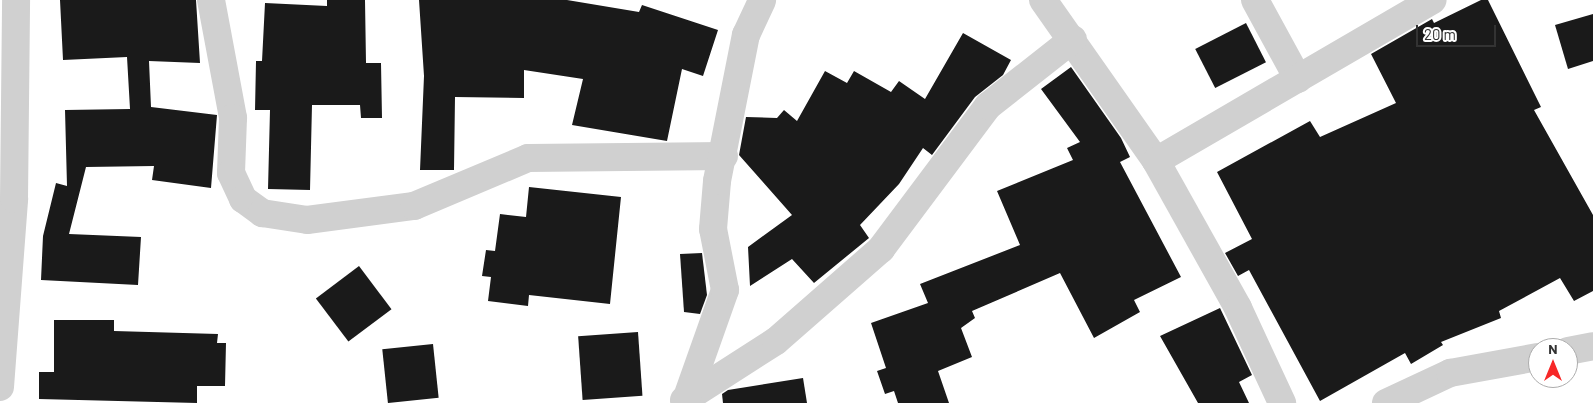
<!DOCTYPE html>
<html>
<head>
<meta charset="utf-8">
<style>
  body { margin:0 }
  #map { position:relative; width:1593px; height:403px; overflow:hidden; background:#fff; font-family:Barlow,sans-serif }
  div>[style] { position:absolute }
  .building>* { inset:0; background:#1a1a1a; transform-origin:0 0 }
  .minor>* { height:28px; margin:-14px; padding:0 14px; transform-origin:14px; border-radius:14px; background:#d0d0d0 }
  span { translate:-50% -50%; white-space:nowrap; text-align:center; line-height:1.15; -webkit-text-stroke:5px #fff; paint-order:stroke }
  .north { position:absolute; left:1528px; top:338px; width:50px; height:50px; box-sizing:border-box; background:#fff; border:1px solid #adadad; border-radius:50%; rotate:0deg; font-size:14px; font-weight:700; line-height:20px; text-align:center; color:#333 }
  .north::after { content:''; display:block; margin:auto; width:18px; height:22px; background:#f72828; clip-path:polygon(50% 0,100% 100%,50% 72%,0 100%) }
  .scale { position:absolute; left:1416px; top:25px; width:80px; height:22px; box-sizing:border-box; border:2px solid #333; border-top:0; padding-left:6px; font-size:15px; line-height:18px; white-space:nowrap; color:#333; -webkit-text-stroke:4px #fff; paint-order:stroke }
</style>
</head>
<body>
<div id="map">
  <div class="building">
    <i style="clip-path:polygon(60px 0,196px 0,200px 63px,149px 61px,151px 107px,217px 115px,211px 188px,152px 180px,154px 166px,86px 167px,69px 234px,141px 237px,138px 285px,41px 280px,43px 236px,56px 183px,67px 186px,65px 110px,130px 109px,127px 57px,63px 60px)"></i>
    <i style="clip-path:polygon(327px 0,365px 0,366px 63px,381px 63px,382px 118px,361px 118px,360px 105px,312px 105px,310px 190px,268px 189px,270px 110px,255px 110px,256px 61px,262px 61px,265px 3px,327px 6px)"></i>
    <i style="clip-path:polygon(419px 0,567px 0,639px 12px,642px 5px,718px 30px,703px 76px,682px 69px,667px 141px,572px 125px,583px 79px,524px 70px,524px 98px,455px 97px,454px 170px,420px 170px,424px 76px)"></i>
    <i style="clip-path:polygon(1481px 0,1488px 0,1541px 107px,1534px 110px,1593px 215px,1593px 291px,1574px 301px,1560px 278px,1499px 311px,1501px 318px,1441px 342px,1443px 345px,1411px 364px,1405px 353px,1320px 401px,1249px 270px,1238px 276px,1225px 253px,1252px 239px,1217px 172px,1310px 121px,1320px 137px,1396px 103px,1371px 54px,1432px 19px,1434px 23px)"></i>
    <i style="clip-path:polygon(1593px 14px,1593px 61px,1568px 69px,1555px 25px)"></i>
    <i style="left:1246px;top:23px;width:44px;height:57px;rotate:63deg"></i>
    <i style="clip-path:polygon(963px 33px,1011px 60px,1003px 75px,975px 97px,932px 155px,923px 148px,899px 184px,860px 225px,869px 238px,814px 283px,792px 259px,750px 286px,748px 247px,792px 215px,739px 155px,746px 117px,777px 118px,784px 110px,797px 121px,825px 71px,847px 83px,854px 71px,891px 92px,899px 81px,925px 99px)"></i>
    <i style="clip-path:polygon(1071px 67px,1121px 138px,1130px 157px,1120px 162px,1181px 277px,1134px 300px,1140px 312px,1094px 338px,1060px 273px,972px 311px,975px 318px,961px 328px,972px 357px,938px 371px,949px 403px,898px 403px,894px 391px,885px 394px,877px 371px,886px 368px,871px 323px,928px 303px,920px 284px,1020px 245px,997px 191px,1073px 160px,1067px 148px,1080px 142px,1041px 89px)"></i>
    <i style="clip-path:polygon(529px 187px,621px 197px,610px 304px,529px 295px,528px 306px,488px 301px,491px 277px,482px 276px,486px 250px,495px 251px,500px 214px,526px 217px)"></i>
    <i style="clip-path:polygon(702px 253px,707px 295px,700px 314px,684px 312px,680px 254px)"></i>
    <i style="left:359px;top:266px;width:54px;height:54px;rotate:53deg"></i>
    <i style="clip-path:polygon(1220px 308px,1252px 375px,1239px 382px,1249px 403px,1198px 403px,1160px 336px)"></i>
    <i style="clip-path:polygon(54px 320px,114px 320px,114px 331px,218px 334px,217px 343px,226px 343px,225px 386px,197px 386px,197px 403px,39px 399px,39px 372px,54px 372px)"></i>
    <i style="left:638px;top:332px;width:64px;height:60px;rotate:86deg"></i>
    <i style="left:433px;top:344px;width:54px;height:51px;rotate:84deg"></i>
    <i style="clip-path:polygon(803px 378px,807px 403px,723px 403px,722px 394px,728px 390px)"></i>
  </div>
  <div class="minor">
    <i style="left:211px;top:0;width:120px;rotate:79.4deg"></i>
    <i style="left:233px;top:118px;width:55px;rotate:92.1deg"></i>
    <i style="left:231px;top:173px;width:29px;rotate:65deg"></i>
    <i style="left:243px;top:199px;width:24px;rotate:36deg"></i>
    <i style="left:262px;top:213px;width:46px;rotate:8.8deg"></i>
    <i style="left:307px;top:220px;width:108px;rotate:-7.5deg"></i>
    <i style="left:414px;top:206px;width:124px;rotate:-22.8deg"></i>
    <i style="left:528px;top:158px;width:196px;rotate:-0.6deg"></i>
    <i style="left:1043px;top:0;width:197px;rotate:54.9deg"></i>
    <i style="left:1156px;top:161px;width:168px;rotate:60.8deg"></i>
    <i style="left:1238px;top:308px;width:105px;rotate:65.1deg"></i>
    <i style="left:1255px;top:0;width:90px;rotate:61.4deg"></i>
    <i style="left:1156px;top:161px;width:320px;rotate:-30.2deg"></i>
    <i style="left:1568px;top:351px;width:25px;rotate:-11deg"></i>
    <i style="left:0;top:387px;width:189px;rotate:-85.7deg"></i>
    <i style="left:14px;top:199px;width:199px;rotate:-89.4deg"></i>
    <i style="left:684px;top:400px;width:109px;rotate:-32.7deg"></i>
    <i style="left:776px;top:341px;width:140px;rotate:-41.2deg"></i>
    <i style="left:881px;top:249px;width:179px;rotate:-53.2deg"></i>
    <i style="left:988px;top:106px;width:108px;rotate:-38.2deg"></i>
    <i style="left:685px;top:403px;width:120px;rotate:-70.5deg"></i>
    <i style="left:725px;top:290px;width:62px;rotate:-101.1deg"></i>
    <i style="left:713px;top:229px;width:48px;rotate:-85.2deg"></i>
    <i style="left:717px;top:181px;width:149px;rotate:-78.8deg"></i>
    <i style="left:746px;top:35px;width:38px;rotate:-65deg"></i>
    <i style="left:1386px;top:403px;width:71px;rotate:-25.1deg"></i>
    <i style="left:1450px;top:373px;width:89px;rotate:-10.3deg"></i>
  </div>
  <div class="north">N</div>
  <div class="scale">20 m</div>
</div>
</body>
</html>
